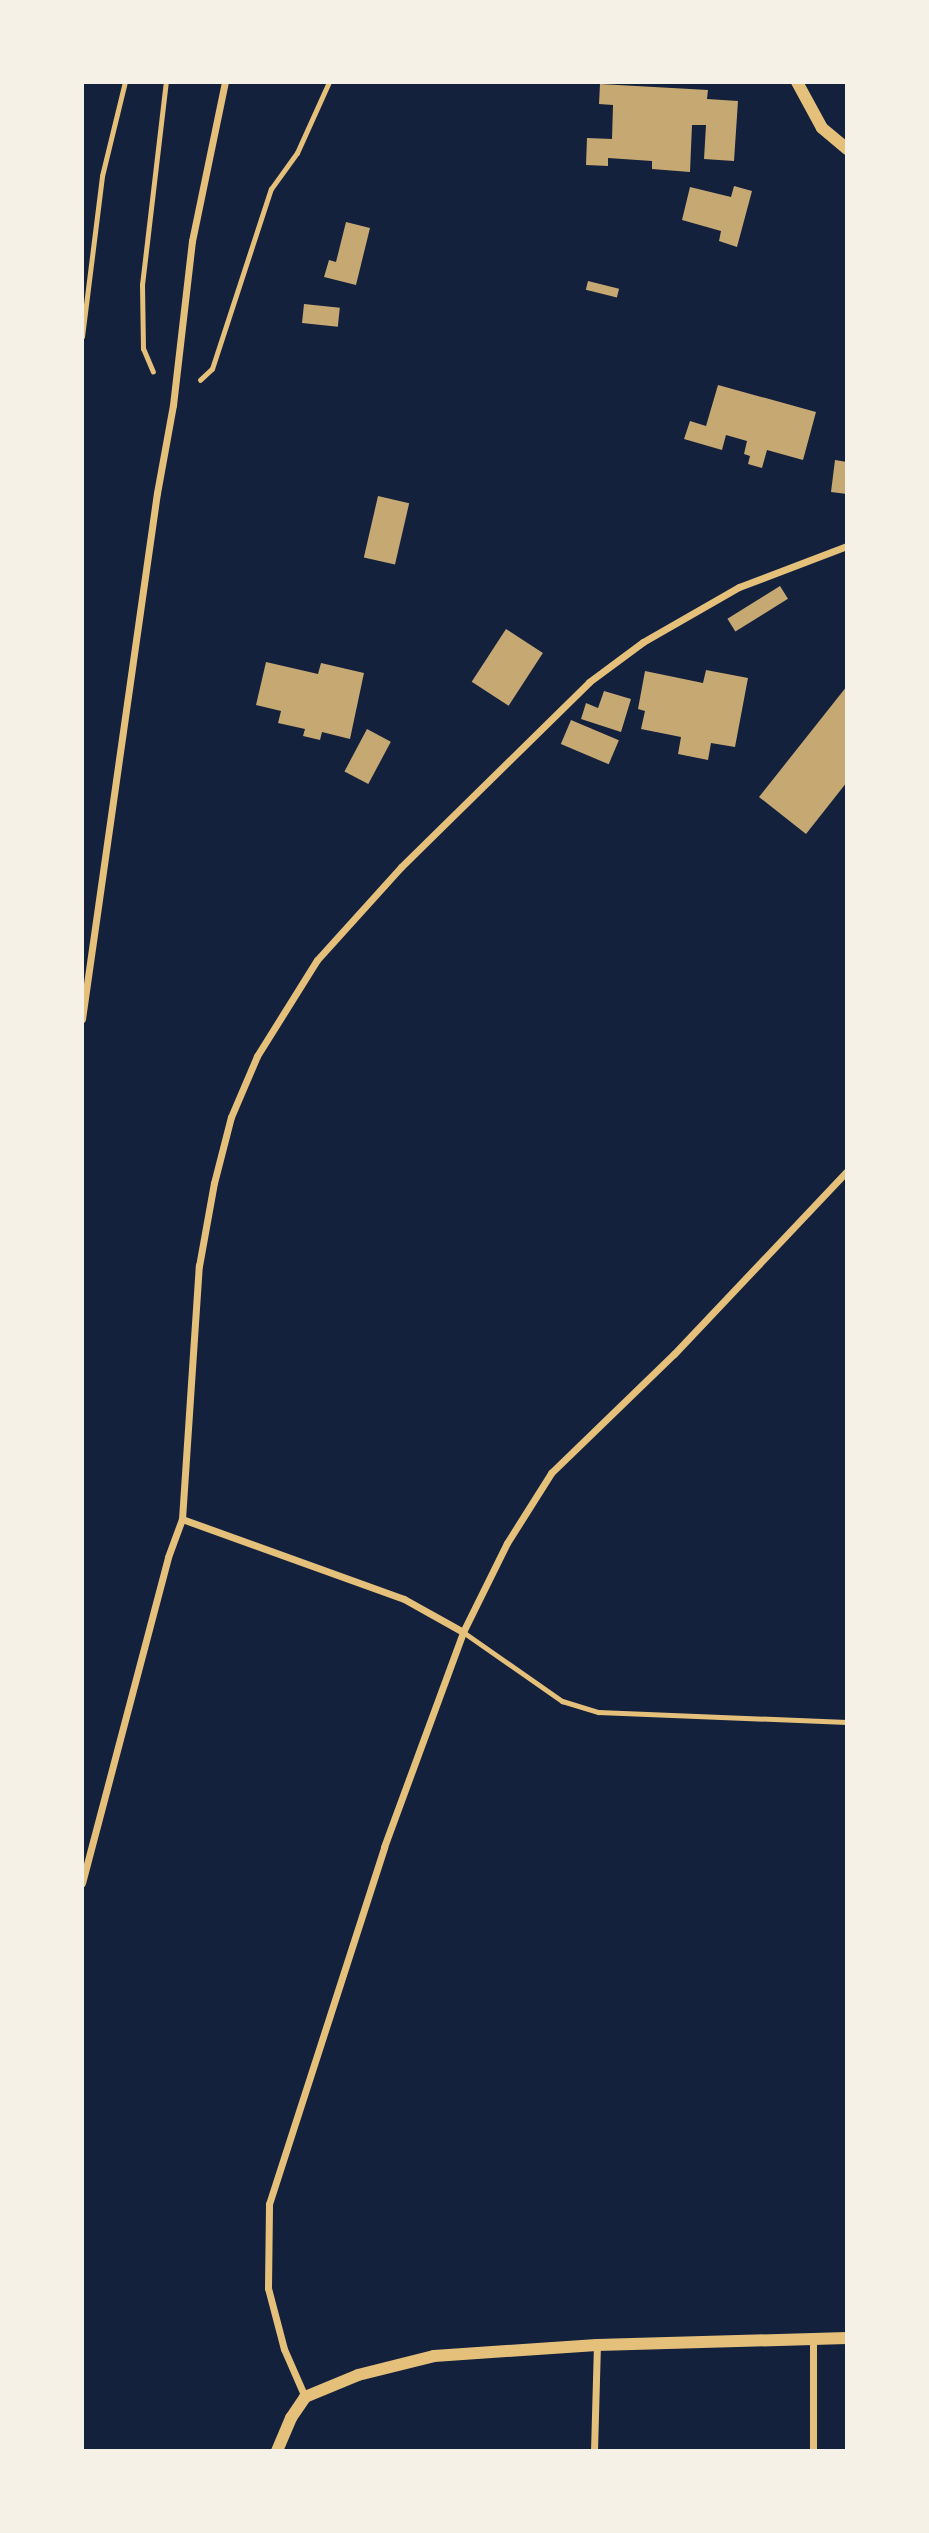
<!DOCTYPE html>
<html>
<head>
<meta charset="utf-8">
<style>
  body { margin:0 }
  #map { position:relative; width:929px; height:2533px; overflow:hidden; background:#14213d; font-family:Lato,sans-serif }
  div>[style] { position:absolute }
  .building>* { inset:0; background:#c6a872; transform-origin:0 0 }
  .path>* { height:4.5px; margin:-2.25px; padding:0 2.25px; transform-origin:2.25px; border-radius:2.25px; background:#e5c07b }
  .service>* { height:5px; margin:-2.5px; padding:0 2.5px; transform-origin:2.5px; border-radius:2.5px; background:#e5c07b }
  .minor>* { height:7px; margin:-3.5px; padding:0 3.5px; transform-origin:3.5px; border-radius:3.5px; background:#e5c07b }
  .tertiary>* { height:12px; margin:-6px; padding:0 6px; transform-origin:6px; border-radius:6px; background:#e5c07b }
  span { translate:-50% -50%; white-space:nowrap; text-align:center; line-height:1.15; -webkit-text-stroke:5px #f6f1e7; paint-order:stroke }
  .frame { position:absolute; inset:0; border:84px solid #f6f1e7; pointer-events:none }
</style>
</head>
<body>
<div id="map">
  <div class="building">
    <i style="clip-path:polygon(600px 84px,708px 90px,707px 99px,738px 101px,734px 161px,704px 159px,706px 125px,692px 125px,690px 172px,652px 169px,652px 161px,608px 158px,608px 166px,586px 165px,587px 138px,612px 139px,613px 105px,599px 104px)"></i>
    <i style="clip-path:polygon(734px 186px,752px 191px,737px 247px,719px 241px,721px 231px,682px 220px,690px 187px,731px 197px)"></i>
    <i style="clip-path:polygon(346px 222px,370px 228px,356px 285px,324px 277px,329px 260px,336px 262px)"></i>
    <i style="left:588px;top:281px;width:32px;height:9px;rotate:14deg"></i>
    <i style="left:304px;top:304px;width:36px;height:19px;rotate:6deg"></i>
    <i style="clip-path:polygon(718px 385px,816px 412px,803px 460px,767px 450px,762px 468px,748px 464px,750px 456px,744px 454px,747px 441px,726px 435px,722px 450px,684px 439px,690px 421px,706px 426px)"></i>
    <i style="clip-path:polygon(835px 460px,847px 462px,847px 494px,831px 492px)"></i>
    <i style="left:378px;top:496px;width:32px;height:63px;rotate:13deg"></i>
    <i style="left:780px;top:586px;width:15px;height:62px;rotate:58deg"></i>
    <i style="left:506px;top:629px;width:44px;height:63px;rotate:33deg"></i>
    <i style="clip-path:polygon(266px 662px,318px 674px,321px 663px,364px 673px,350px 739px,322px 732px,320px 740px,303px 736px,305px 729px,278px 723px,281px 711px,256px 705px)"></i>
    <i style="clip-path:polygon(706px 670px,748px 678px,735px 747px,711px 743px,708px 760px,678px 754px,681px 737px,641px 729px,645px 711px,638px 709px,645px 671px,703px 683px)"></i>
    <i style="clip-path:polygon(847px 686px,847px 782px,806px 834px,759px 797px)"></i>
    <i style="clip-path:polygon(604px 691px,631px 699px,621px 732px,581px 719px,586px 703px,598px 708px)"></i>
    <i style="left:571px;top:720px;width:52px;height:26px;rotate:23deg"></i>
    <i style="left:367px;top:729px;width:27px;height:48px;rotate:28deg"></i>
  </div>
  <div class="path">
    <i style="left:82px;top:337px;width:162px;rotate:-82.9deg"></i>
    <i style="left:102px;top:176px;width:97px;rotate:-76.3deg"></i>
    <i style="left:153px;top:372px;width:25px;rotate:-113deg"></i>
    <i style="left:143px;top:349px;width:64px;rotate:-90.9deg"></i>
    <i style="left:142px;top:285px;width:204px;rotate:-83.3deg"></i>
    <i style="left:200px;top:380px;width:16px;rotate:-43deg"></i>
    <i style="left:212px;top:369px;width:189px;rotate:-71.9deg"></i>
    <i style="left:271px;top:189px;width:44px;rotate:-54.2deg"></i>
    <i style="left:297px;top:153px;width:78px;rotate:-65.7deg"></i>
  </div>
  <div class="service">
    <i style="left:463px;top:1632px;width:121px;rotate:34.9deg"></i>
    <i style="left:562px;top:1701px;width:38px;rotate:17deg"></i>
    <i style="left:598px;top:1712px;width:249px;rotate:2.3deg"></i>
  </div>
  <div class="minor">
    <i style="left:82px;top:1019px;width:531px;rotate:-81.89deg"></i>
    <i style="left:157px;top:493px;width:89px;rotate:-79.7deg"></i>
    <i style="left:173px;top:405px;width:165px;rotate:-83.4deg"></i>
    <i style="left:192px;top:241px;width:162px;rotate:-78.3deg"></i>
    <i style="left:182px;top:1519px;width:236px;rotate:19.8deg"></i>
    <i style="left:404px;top:1599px;width:68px;rotate:29.2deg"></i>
    <i style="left:82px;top:1883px;width:337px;rotate:-75.2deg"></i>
    <i style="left:168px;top:1557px;width:40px;rotate:-69.8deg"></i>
    <i style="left:182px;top:1519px;width:254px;rotate:-86.2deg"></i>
    <i style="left:199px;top:1266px;width:84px;rotate:-79.8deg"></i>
    <i style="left:214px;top:1183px;width:68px;rotate:-75.6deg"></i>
    <i style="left:231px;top:1117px;width:66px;rotate:-66.9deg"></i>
    <i style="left:257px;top:1056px;width:113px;rotate:-58deg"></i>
    <i style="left:317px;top:960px;width:125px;rotate:-47.9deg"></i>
    <i style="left:401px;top:867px;width:264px;rotate:-44.5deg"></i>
    <i style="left:589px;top:682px;width:67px;rotate:-36.5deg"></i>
    <i style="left:643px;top:642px;width:111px;rotate:-29.8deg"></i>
    <i style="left:739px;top:587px;width:116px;rotate:-20.8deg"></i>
    <i style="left:305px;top:2397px;width:52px;rotate:-113.6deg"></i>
    <i style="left:284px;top:2349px;width:63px;rotate:-104.7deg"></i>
    <i style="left:268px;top:2288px;width:84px;rotate:-89.3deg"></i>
    <i style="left:269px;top:2204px;width:375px;rotate:-72.1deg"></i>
    <i style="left:384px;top:1847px;width:229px;rotate:-69.8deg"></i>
    <i style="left:463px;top:1632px;width:99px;rotate:-63.7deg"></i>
    <i style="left:507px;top:1543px;width:83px;rotate:-57.8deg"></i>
    <i style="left:551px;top:1473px;width:171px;rotate:-44.1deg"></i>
    <i style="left:674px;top:1354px;width:252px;rotate:-46.6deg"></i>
    <i style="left:594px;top:2451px;width:106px;rotate:-88.4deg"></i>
    <i style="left:813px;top:2451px;width:113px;rotate:-90deg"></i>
  </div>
  <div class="tertiary">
    <i style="left:797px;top:82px;width:52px;rotate:61.5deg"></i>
    <i style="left:822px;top:128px;width:33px;rotate:40deg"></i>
    <i style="left:277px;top:2451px;width:36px;rotate:-67deg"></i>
    <i style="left:291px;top:2418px;width:25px;rotate:-56deg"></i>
    <i style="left:305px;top:2397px;width:57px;rotate:-22.5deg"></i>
    <i style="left:358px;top:2375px;width:78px;rotate:-14deg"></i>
    <i style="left:434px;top:2356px;width:163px;rotate:-3.9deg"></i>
    <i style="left:597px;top:2345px;width:250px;rotate:-1.6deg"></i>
  </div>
  <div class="frame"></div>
</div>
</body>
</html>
